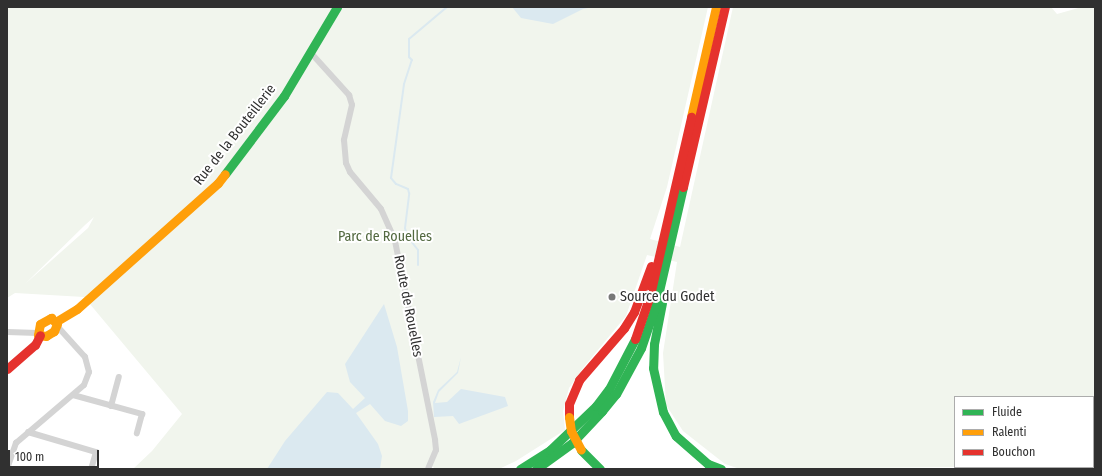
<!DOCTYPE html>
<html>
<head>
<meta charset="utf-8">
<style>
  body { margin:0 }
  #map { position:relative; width:1102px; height:476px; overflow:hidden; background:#fff; font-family:"Fira Sans Condensed",sans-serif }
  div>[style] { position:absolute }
  .green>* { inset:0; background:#f1f5ed }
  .water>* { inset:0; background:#dbe9f0 }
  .stream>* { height:2px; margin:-1px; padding:0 1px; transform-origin:1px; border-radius:1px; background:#dbe9f0 }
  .street>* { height:6px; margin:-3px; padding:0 3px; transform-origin:3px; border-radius:3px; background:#d4d4d4 }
  .fast>* { height:9px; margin:-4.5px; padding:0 4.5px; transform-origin:4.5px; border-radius:4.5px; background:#30b455 }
  .slow>* { height:9px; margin:-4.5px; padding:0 4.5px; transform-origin:4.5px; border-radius:4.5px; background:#ff9f0a }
  .jam>* { height:9px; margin:-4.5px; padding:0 4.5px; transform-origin:4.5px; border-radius:4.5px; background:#e5322d }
  .slow-bridge>* { height:9px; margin:-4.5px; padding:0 4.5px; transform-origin:4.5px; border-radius:4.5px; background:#ff9f0a }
  .dots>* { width:11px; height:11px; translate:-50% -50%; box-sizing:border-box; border:2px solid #fff; border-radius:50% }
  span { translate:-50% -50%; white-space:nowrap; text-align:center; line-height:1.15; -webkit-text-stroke:4px #fff; paint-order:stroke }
  .street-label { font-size:14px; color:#303030 }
  .park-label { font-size:14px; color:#536940 }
  .poi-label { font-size:14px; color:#303030 }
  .left { translate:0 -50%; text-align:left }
  .frame { position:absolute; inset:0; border:8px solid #303030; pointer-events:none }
  .legend { position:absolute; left:954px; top:396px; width:140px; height:72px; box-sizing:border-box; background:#fff; border:1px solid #acacac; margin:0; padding:5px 7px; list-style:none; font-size:12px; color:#303030 }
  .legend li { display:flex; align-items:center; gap:8px; height:20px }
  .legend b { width:20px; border:1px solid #acacac }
  .scale { position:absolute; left:8px; top:450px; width:91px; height:18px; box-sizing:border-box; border:2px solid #303030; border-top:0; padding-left:5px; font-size:12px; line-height:14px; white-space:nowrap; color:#303030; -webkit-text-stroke:3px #fff; paint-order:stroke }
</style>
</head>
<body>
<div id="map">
  <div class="green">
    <i style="clip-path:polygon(evenodd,7px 7px,708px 7px,667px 187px,650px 239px,680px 247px,733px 7px,1051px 7px,1057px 14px,1082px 7px,1095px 7px,1095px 457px,1093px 457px,1093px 397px,955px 397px,955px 467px,963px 467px,740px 469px,725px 464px,683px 431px,666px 405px,663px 353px,677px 262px,647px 255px,626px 316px,583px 368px,569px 388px,563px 411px,565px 430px,516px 461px,499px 469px,436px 469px,428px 464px,424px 469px,133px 469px,152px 451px,182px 414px,84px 297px,15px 293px,7px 298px,7px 7px,94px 217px,88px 228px,25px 284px,85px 225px,94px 217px)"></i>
  </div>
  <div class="water">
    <i style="clip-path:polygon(512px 7px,593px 7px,583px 9px,553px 24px,521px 18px)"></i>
    <i style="clip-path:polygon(384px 304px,397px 347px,408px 411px,408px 421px,401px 426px,385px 421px,370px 404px,356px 413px,378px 444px,382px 456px,380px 469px,267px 469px,285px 441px,327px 392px,338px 393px,353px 409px,365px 398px,350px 382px,345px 364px)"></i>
    <i style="clip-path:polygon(461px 357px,458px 373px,439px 392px,435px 403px,447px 402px,461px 389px,505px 397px,508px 406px,459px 424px,453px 416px,434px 417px,433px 402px,438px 390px,457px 372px)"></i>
  </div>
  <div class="stream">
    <i style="left:418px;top:265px;width:15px;rotate:-90deg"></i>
    <i style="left:418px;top:250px;width:18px;rotate:-128deg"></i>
    <i style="left:407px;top:236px;width:8px;rotate:-104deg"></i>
    <i style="left:405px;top:228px;width:35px;rotate:-83deg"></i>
    <i style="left:409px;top:193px;width:4px;rotate:-104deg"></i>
    <i style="left:408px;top:189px;width:13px;rotate:-157deg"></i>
    <i style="left:396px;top:184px;width:8px;rotate:-130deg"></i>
    <i style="left:391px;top:178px;width:95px;rotate:-82.1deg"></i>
    <i style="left:404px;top:84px;width:25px;rotate:-72deg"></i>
    <i style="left:412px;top:60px;width:4px;rotate:-135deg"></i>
    <i style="left:409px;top:57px;width:18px;rotate:-90deg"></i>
    <i style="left:409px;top:39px;width:50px;rotate:-40.1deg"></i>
  </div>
  <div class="street">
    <i style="left:311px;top:53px;width:57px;rotate:47.9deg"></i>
    <i style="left:349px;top:95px;width:10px;rotate:73deg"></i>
    <i style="left:352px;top:105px;width:36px;rotate:103deg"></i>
    <i style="left:344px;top:140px;width:23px;rotate:85deg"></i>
    <i style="left:346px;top:163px;width:10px;rotate:66deg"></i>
    <i style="left:350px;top:172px;width:48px;rotate:50deg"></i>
    <i style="left:381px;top:209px;width:35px;rotate:66deg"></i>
    <i style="left:395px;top:241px;width:203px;rotate:78.6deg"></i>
    <i style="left:435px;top:440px;width:10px;rotate:84deg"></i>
    <i style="left:436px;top:450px;width:21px;rotate:113deg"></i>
    <i style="left:7px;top:332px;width:31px;rotate:2deg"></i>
    <i style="left:73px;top:395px;width:72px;rotate:15.4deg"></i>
    <i style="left:142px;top:414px;width:20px;rotate:105deg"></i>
    <i style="left:111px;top:406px;width:30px;rotate:-75deg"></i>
    <i style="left:28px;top:432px;width:71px;rotate:16.4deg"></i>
    <i style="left:96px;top:452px;width:18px;rotate:106deg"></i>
    <i style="left:7px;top:469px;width:28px;rotate:-71deg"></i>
    <i style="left:16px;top:443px;width:89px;rotate:-40.5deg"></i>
    <i style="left:84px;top:385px;width:14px;rotate:-69deg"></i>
    <i style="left:89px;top:372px;width:16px;rotate:-105deg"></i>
    <i style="left:85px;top:357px;width:42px;rotate:-132.1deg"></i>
  </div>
  <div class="fast">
    <i style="left:225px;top:174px;width:98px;rotate:-52.9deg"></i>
    <i style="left:284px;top:96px;width:104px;rotate:-59.2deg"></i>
    <i style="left:662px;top:303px;width:42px;rotate:101deg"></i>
    <i style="left:654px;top:344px;width:24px;rotate:92deg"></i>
    <i style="left:653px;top:368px;width:45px;rotate:77.2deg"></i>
    <i style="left:663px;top:412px;width:27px;rotate:62deg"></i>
    <i style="left:676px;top:436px;width:43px;rotate:41.2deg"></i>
    <i style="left:708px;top:464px;width:14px;rotate:21deg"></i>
    <i style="left:581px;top:450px;width:27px;rotate:45deg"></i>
    <i style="left:1093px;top:462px;width:2px"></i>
    <i style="left:520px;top:469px;width:36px;rotate:-32deg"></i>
    <i style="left:550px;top:450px;width:64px;rotate:-43.7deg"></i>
    <i style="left:596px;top:406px;width:21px;rotate:-53deg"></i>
    <i style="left:609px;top:389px;width:56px;rotate:-62.5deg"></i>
    <i style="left:536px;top:469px;width:44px;rotate:-35.8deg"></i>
    <i style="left:572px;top:443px;width:44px;rotate:-46.8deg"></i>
    <i style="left:602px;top:411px;width:22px;rotate:-51deg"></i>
    <i style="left:616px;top:394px;width:52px;rotate:-61.5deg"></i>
    <i style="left:641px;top:348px;width:46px;rotate:-71.2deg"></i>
    <i style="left:656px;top:304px;width:120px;rotate:-77deg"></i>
    <i style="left:1022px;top:469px;width:21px;rotate:-5deg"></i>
  </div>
  <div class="slow">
    <i style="left:691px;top:117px;width:113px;rotate:-77.2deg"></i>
    <i style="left:51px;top:318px;width:8px;rotate:45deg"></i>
    <i style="left:57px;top:324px;width:8px;rotate:113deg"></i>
    <i style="left:54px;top:331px;width:9px;rotate:148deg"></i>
    <i style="left:46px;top:336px;width:8px;rotate:-173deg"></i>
    <i style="left:38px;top:335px;width:11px;rotate:-80deg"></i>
    <i style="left:40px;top:324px;width:13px;rotate:-29deg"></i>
    <i style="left:57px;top:321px;width:23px;rotate:-31deg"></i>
    <i style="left:77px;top:309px;width:189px;rotate:-41.8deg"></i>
    <i style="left:218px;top:183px;width:11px;rotate:-52deg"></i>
  </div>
  <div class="jam">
    <i style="left:683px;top:187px;width:185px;rotate:-76.9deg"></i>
    <i style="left:635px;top:339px;width:46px;rotate:-71.2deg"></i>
    <i style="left:650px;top:295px;width:183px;rotate:-77deg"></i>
    <i style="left:7px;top:369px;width:37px;rotate:-41deg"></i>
    <i style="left:35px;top:345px;width:11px;rotate:-63deg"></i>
    <i style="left:569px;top:417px;width:13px;rotate:-90deg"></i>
    <i style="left:569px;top:404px;width:26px;rotate:-67deg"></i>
    <i style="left:579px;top:380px;width:69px;rotate:-49.1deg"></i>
    <i style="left:624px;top:328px;width:19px;rotate:-58deg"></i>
    <i style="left:634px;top:312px;width:49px;rotate:-69.7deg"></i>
  </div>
  <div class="slow-bridge">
    <i style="left:569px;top:417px;width:14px;rotate:82deg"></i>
    <i style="left:571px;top:431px;width:21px;rotate:62deg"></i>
  </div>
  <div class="dots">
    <i style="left:612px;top:297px;background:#787878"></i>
  </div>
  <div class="street-label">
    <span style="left:235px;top:135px;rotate:-52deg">Rue de la Bouteillerie</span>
    <span style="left:408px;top:306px;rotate:79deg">Route de Rouelles</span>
  </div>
  <div class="park-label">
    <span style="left:385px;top:237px">Parc de Rouelles</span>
  </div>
  <div class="poi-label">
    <span class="left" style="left:620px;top:297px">Source du Godet</span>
  </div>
  <div class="frame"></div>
  <ul class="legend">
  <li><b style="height:5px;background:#30b455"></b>Fluide</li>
  <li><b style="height:5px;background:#ff9f0a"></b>Ralenti</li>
  <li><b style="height:5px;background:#e5322d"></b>Bouchon</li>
  </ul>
  <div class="scale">100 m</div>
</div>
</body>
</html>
